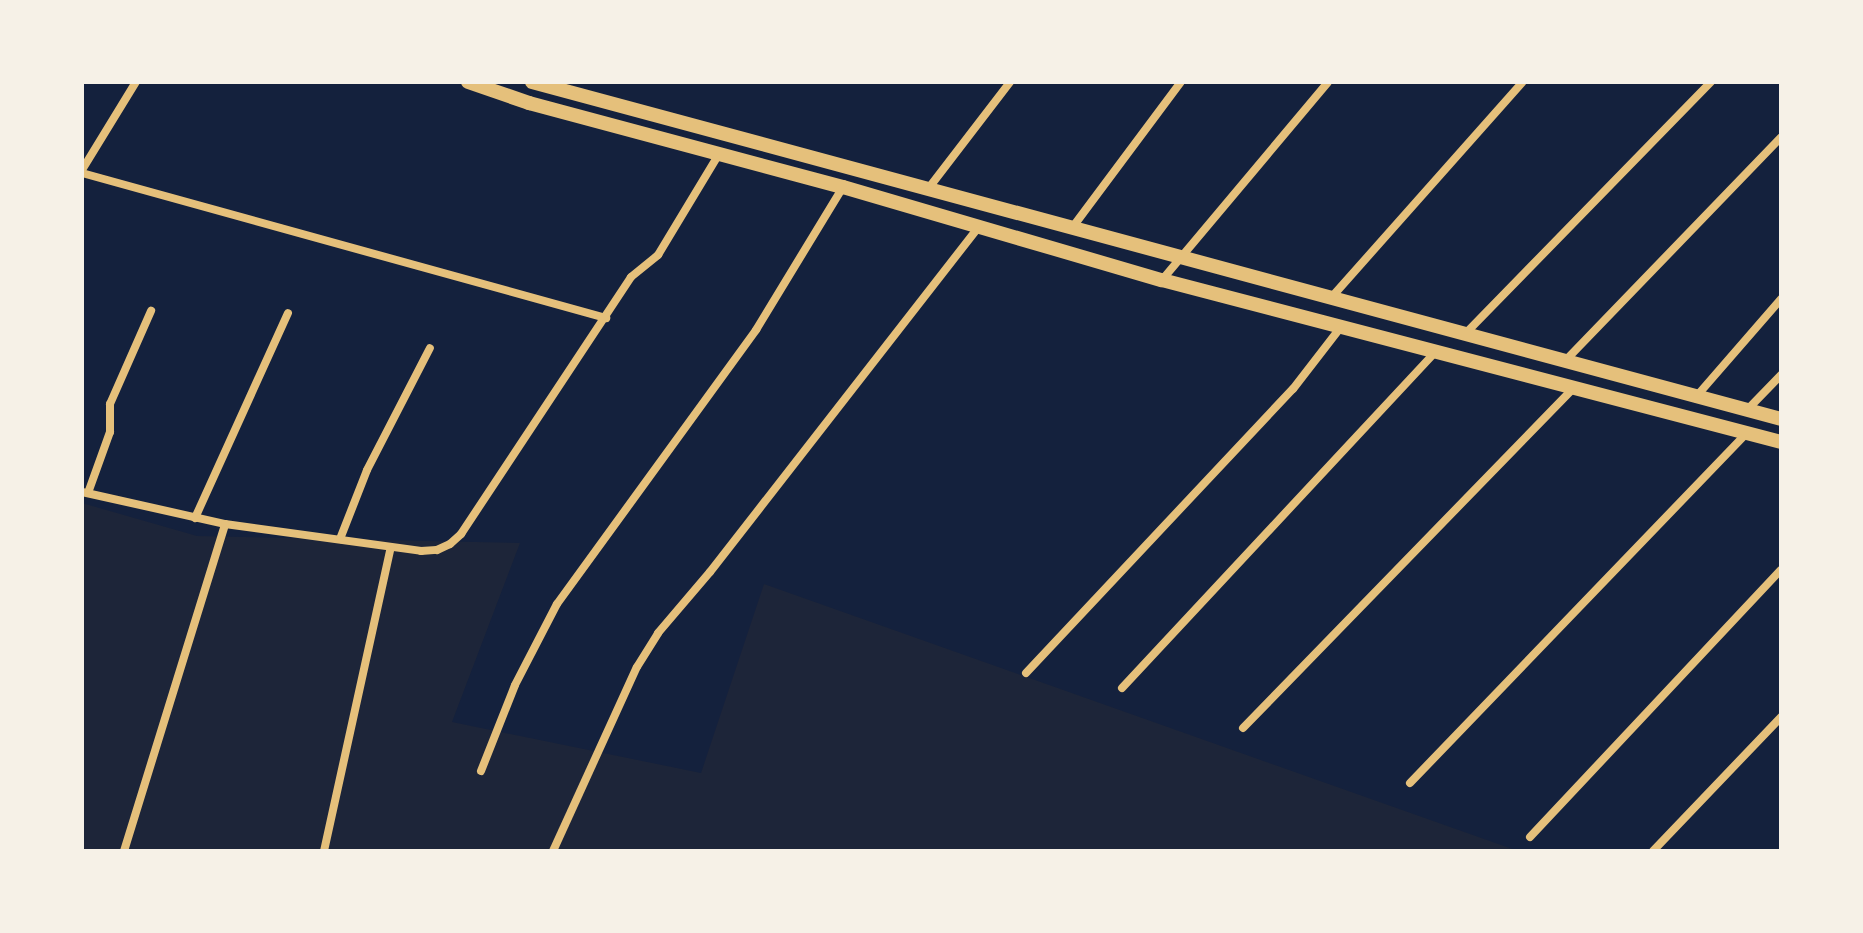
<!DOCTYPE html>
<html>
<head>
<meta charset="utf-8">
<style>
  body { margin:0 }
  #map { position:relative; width:1863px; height:933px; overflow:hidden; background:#14213d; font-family:Manrope,sans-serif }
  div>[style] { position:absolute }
  .green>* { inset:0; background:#1d2539 }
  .minor>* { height:8px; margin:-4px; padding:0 4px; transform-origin:4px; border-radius:4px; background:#e5c07b }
  .tertiary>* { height:14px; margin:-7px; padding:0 7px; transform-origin:7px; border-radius:7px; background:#e5c07b }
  span { translate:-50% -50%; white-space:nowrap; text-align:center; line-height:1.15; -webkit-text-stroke:8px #f6f1e7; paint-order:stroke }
  .frame { position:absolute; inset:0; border:84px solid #f6f1e7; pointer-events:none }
</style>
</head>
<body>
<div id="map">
  <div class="green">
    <i style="clip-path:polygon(82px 503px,197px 536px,520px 543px,452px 722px,701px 773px,764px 584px,1518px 851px,82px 851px)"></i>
  </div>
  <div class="minor">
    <i style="left:82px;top:170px;width:103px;rotate:-58.5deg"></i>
    <i style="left:82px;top:173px;width:544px;rotate:15.47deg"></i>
    <i style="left:928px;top:189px;width:135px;rotate:-52.5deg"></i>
    <i style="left:1072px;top:228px;width:182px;rotate:-53.3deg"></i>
    <i style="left:1162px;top:280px;width:258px;rotate:-50deg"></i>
    <i style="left:1330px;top:299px;width:290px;rotate:-48.4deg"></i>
    <i style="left:1465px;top:334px;width:352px;rotate:-45.7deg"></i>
    <i style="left:1565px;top:361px;width:311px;rotate:-46deg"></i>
    <i style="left:1695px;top:398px;width:131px;rotate:-49deg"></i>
    <i style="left:1747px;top:410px;width:49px;rotate:-45.8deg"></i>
    <i style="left:82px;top:492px;width:147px;rotate:12.6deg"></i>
    <i style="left:225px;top:524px;width:198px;rotate:7.8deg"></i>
    <i style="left:421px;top:551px;width:16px;rotate:-4deg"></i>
    <i style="left:437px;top:550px;width:14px;rotate:-25deg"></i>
    <i style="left:450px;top:544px;width:15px;rotate:-42deg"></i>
    <i style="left:461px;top:534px;width:308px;rotate:-56.5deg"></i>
    <i style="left:631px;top:277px;width:35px;rotate:-39deg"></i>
    <i style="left:658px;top:255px;width:118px;rotate:-58.9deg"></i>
    <i style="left:88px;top:493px;width:65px;rotate:-70.2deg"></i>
    <i style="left:110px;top:432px;width:28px;rotate:-90deg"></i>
    <i style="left:110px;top:404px;width:102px;rotate:-66.2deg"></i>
    <i style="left:195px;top:518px;width:225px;rotate:-65.6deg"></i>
    <i style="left:340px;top:539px;width:74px;rotate:-68.6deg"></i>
    <i style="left:367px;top:470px;width:137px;rotate:-62.7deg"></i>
    <i style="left:1026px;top:673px;width:390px;rotate:-46.8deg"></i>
    <i style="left:1293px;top:389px;width:78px;rotate:-52.3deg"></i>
    <i style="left:1122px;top:688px;width:462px;rotate:-47deg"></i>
    <i style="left:1243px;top:728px;width:473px;rotate:-45.8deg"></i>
    <i style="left:481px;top:771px;width:92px;rotate:-68.4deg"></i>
    <i style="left:515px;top:685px;width:91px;rotate:-62.6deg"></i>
    <i style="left:557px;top:604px;width:339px;rotate:-54deg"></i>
    <i style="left:756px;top:330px;width:167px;rotate:-58.7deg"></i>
    <i style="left:1410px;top:783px;width:484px;rotate:-46.1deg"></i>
    <i style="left:1530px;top:837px;width:366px;rotate:-46.8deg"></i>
    <i style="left:124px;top:851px;width:342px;rotate:-72.8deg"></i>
    <i style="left:324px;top:851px;width:311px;rotate:-77.6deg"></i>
    <i style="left:553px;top:851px;width:202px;rotate:-65.5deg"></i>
    <i style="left:637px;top:667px;width:40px;rotate:-58deg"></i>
    <i style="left:658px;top:633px;width:80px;rotate:-49.6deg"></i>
    <i style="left:710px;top:572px;width:437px;rotate:-52.1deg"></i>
    <i style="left:1653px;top:851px;width:185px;rotate:-46.3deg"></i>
  </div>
  <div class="tertiary">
    <i style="left:468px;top:82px;width:65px;rotate:19deg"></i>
    <i style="left:529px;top:103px;width:325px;rotate:15deg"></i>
    <i style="left:843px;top:187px;width:332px;rotate:16.3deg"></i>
    <i style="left:1162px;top:280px;width:640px;rotate:14.67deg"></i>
    <i style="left:532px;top:82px;width:1294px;rotate:15.1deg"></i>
  </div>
  <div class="frame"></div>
</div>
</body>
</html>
